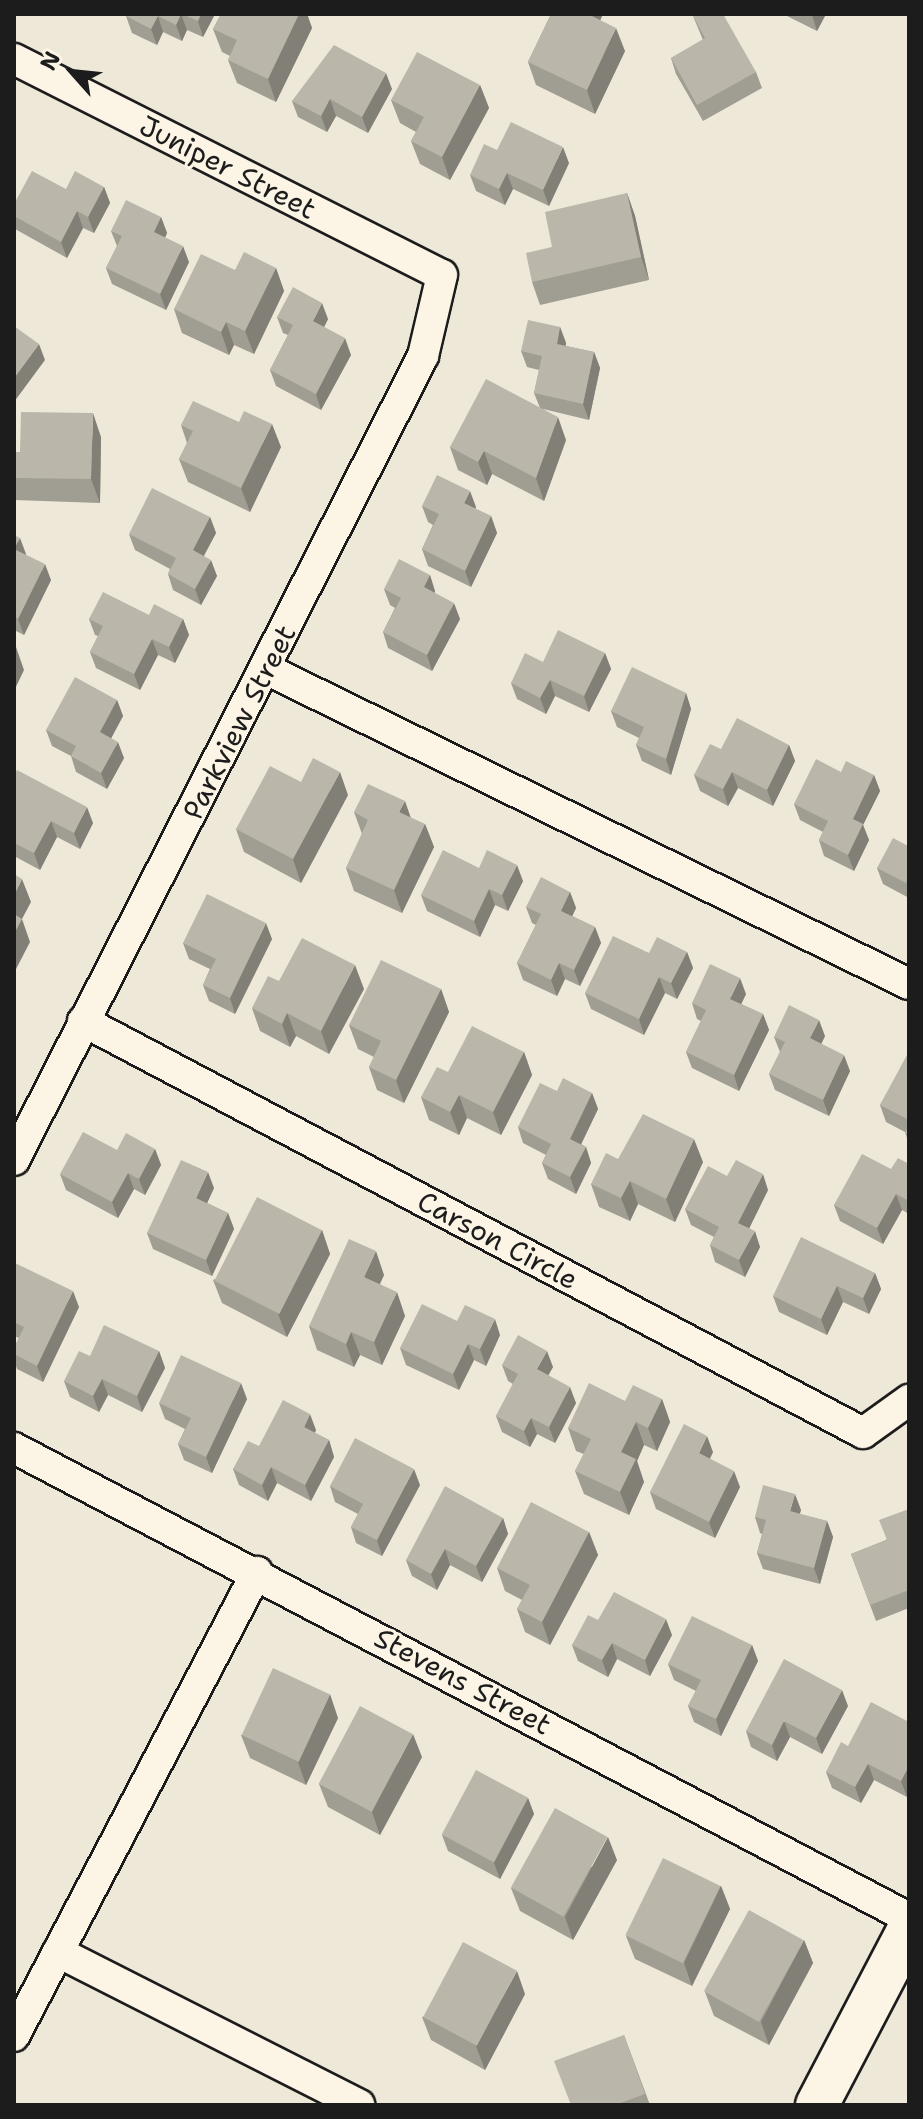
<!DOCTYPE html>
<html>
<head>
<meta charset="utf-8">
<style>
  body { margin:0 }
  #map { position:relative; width:923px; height:2119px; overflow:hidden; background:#eee8d9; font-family:"Shantell Sans",sans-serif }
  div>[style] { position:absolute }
  .roads { filter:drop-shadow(2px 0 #1c1c1c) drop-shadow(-2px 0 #1c1c1c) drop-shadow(0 2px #1c1c1c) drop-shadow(0 -2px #1c1c1c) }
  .street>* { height:30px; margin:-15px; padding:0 15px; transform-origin:15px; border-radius:15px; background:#fcf5e5 }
  .secondary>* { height:42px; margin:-21px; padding:0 21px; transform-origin:21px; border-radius:21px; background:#fcf5e5 }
  .wall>* { inset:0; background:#a09d92 }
  .shaded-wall>* { inset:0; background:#827f77 }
  .building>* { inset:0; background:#bab6aa; transform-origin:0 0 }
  span { translate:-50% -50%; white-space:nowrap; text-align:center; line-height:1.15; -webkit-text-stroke:6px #fcf5e5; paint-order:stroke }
  .street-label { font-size:28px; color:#1c1c1c }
  .frame { position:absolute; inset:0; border:16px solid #1c1c1c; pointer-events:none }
  .north { position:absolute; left:32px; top:32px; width:80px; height:80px; -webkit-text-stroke:6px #fcf5e5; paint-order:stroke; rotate:297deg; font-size:22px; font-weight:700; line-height:32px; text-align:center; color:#1c1c1c }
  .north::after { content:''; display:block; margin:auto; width:28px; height:36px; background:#1c1c1c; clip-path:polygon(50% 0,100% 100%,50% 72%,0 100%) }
</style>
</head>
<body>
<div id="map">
  <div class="roads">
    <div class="street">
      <i style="left:14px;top:59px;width:479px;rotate:26.8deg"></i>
      <i style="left:442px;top:275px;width:83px;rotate:103.2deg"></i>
      <i style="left:423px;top:356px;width:902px;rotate:116.96deg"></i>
      <i style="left:268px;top:670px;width:714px;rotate:26.1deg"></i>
      <i style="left:83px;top:1021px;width:882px;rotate:27.84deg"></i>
      <i style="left:863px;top:1433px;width:57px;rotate:-35.7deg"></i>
      <i style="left:14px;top:1448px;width:1011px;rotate:27.71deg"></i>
      <i style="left:58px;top:1952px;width:338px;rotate:26.9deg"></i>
      <i style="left:14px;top:2036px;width:524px;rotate:-62.36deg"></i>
    </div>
    <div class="secondary">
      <i style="left:817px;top:2105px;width:199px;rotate:-62.4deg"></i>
    </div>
  </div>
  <div class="wall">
    <i style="clip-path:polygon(127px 14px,215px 14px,203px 37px,187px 30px,182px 41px,163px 32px,157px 45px,132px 33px,126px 16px)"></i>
    <i style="clip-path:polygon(221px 14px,307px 14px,312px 28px,276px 102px,237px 83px,228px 60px,230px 56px,222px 52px,213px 29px)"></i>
    <i style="clip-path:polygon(551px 14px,603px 14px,600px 20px,625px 51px,595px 114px,536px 85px,528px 62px)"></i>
    <i style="clip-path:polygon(783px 14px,826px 14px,817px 31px)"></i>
    <i style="clip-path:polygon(693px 16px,756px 72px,762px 88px,703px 121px,676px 74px,671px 58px,703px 40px)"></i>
    <i style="clip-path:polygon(480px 85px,489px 108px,450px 180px,420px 164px,411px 141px,416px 132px,400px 123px,391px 100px)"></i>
    <i style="clip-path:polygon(392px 89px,368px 133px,336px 116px,327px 132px,298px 117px,292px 101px)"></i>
    <i style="clip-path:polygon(497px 150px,569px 163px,549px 206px,513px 189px,505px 205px,476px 191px,470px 175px)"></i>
    <i style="clip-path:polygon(104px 187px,110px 203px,94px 233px,83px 228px,67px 258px,15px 229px,14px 204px,66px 189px)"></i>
    <i style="clip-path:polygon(627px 193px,635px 216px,649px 280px,540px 305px,532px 282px,552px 247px)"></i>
    <i style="clip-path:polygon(161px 217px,167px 233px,165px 238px,189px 262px,166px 310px,112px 284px,106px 268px,117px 246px,111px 231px)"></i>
    <i style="clip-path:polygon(276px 268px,284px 291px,254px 354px,234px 345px,229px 355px,182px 333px,174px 309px,235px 270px)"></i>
    <i style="clip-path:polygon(277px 317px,328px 319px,324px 327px,351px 355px,321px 410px,276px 386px,270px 370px,288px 335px,283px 333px)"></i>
    <i style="clip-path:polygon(560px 327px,566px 343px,566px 346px,594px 352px,600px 368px,589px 420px,543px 409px,566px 440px,544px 501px,492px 474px,487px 485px,458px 470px,450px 447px,540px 408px,534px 393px,539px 370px,527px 367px,521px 351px)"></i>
    <i style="clip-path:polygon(181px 425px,281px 447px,250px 512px,188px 482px,179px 459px,187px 443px)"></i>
    <i style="clip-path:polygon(101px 437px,100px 503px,14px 500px,14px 452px,20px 452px)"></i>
    <i style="clip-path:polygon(422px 506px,476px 507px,475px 509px,491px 516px,497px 533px,471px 587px,428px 566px,422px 549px,433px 525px,428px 522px)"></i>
    <i style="clip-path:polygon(210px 517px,216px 533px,204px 556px,217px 576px,201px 605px,173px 590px,168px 574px,170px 569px,135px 550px,129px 534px)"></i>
    <i style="clip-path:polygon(14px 535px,26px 555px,51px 580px,24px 635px,14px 630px)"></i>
    <i style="clip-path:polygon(430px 575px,435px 593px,460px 619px,432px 671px,388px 648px,383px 632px,395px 608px,390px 605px,384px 589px)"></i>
    <i style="clip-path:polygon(149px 615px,183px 619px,189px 635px,175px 663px,158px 655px,140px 690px,96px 668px,90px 652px,98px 636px,95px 635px,89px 619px)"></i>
    <i style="clip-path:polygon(605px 653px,611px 669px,589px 712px,555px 696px,546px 714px,517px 699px,511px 683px,543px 662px)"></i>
    <i style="clip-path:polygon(686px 693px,691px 709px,671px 775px,642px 761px,636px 745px,639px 738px,617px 727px,611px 711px)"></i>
    <i style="clip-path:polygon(117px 700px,123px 716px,111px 738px,124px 758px,107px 789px,76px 772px,71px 756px,52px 746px,46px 730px)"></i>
    <i style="clip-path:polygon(789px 745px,795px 761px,773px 806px,738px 788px,728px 806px,700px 791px,694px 775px,721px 749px)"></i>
    <i style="clip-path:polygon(841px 772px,874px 775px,880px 791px,863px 825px,869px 840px,854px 871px,824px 856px,819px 840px,823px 832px,800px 820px,794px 804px)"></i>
    <i style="clip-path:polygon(14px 775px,93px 823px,80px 849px,57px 837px,40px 870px,14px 856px)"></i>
    <i style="clip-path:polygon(301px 782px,348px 795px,301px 883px,244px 852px,236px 829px)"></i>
    <i style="clip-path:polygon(354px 812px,425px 824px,434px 847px,402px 913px,354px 891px,346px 868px,362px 834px)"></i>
    <i style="clip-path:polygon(909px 844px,909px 898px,883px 884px,877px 868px,908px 846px)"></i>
    <i style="clip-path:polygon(479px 868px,523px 881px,508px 911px,495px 905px,480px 937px,427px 911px,421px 895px)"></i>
    <i style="clip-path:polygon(570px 892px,576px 908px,572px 916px,595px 927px,601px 943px,580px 986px,565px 979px,557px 996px,523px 980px,517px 963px,536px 925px,532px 923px,526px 907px)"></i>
    <i style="clip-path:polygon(272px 939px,235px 1014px,209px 1001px,203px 985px,210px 969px,189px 959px,183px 943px)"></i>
    <i style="clip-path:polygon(687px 952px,693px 968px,677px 999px,665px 993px,644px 1035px,591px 1009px,585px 993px)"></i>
    <i style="clip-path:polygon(279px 981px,364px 989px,329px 1054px,296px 1036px,290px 1047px,260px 1031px,252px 1008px)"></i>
    <i style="clip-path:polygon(441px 989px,449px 1012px,404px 1103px,377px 1090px,369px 1067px,374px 1057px,358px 1049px,349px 1025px)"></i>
    <i style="clip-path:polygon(746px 994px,741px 1004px,763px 1014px,769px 1030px,739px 1091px,692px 1068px,686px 1052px,701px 1021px,697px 1019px,692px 1003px)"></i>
    <i style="clip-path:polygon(825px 1036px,821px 1044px,850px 1071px,829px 1116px,775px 1090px,769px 1074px,780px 1052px,774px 1037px)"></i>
    <i style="clip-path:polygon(524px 1052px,532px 1075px,501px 1135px,467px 1118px,459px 1135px,429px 1120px,421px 1097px,448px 1072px)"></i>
    <i style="clip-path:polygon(909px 1054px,909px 1144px,905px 1132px,886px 1122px,880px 1105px)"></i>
    <i style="clip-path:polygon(557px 1091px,592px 1093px,598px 1109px,581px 1144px,586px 1147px,591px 1163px,576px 1194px,548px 1179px,542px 1163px,546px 1155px,523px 1143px,518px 1127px)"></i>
    <i style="clip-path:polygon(155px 1149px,161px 1165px,145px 1195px,134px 1189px,118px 1218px,66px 1190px,60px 1174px,117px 1150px)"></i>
    <i style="clip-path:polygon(618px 1159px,703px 1162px,675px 1222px,638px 1204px,630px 1221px,599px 1207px,591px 1184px)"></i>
    <i style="clip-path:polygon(909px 1164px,909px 1214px,902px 1210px,883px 1244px,840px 1221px,834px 1205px,891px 1169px)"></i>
    <i style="clip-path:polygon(727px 1176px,768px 1190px,749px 1228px,760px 1247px,745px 1277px,715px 1262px,710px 1245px,714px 1237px,691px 1225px,685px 1209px)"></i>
    <i style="clip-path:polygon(214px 1188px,207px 1203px,228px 1213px,234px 1229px,212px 1276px,153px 1249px,147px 1233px)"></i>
    <i style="clip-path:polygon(322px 1230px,330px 1254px,287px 1337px,222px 1303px,213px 1280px)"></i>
    <i style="clip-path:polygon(14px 1264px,79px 1307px,43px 1382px,17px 1369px,14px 1360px,14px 1348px,19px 1338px,14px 1336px)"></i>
    <i style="clip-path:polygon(875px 1273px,881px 1289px,869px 1314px,843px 1302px,827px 1335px,779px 1312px,773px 1296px)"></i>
    <i style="clip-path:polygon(384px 1275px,380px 1284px,405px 1316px,382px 1365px,360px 1355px,354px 1367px,317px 1350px,309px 1326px)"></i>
    <i style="clip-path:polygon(457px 1321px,500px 1335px,486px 1366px,474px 1360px,459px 1390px,406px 1365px,400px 1348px)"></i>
    <i style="clip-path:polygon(159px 1351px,165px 1368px,142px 1412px,108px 1395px,99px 1412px,70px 1397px,64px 1381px,90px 1356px)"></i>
    <i style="clip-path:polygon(502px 1365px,553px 1367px,548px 1375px,576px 1403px,555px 1443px,537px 1434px,530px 1447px,502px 1432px,496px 1416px,513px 1384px,508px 1381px)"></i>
    <i style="clip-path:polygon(247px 1399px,212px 1473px,184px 1460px,178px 1444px,185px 1429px,165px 1419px,159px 1403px)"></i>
    <i style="clip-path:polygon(662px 1399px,670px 1422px,657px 1451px,644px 1445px,637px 1461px,644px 1482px,629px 1515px,584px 1494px,575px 1471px,584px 1454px,576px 1451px,568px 1428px,625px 1401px)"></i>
    <i style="clip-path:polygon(316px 1430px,315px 1433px,329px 1440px,334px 1457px,311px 1501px,277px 1483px,268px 1501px,239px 1485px,233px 1469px,259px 1446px)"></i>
    <i style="clip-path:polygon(713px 1452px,710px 1459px,740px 1487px,715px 1538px,656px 1509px,650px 1492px)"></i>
    <i style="clip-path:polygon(420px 1485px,382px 1556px,356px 1543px,351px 1527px,358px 1514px,335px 1502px,330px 1486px)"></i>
    <i style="clip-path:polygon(909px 1509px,909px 1608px,876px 1621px,851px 1554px,886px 1540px)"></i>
    <i style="clip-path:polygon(801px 1510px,799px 1514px,827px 1521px,833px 1537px,820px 1584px,763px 1569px,757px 1553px,762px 1534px,760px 1533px,755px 1517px)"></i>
    <i style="clip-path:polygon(503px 1518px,508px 1534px,482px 1582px,450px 1565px,437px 1590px,412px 1576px,406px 1560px)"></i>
    <i style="clip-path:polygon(589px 1532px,598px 1555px,550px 1645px,525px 1632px,517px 1609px,522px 1600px,505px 1591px,497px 1568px)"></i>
    <i style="clip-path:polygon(598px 1620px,672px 1635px,650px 1676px,617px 1659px,608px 1677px,578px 1661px,572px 1645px)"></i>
    <i style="clip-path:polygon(752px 1645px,758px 1661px,721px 1736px,694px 1722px,688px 1706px,696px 1691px,674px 1680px,668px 1664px)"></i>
    <i style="clip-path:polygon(848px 1706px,822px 1754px,790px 1737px,777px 1761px,751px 1747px,746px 1731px)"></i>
    <i style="clip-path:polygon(338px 1718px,306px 1785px,250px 1758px,241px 1735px)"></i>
    <i style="clip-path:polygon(909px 1722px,909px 1793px,907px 1797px,874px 1780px,861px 1803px,832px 1788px,826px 1772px,848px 1746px)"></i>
    <i style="clip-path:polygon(422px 1757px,380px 1835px,328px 1807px,319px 1784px)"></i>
    <i style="clip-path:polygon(528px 1798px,534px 1814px,500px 1879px,448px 1851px,442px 1835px)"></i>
    <i style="clip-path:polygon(617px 1860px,573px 1940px,520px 1911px,511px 1888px)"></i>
    <i style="clip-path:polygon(721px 1886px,730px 1909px,692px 1986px,635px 1959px,626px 1936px)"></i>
    <i style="clip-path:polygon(804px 1940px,813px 1963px,769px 2045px,714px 2016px,705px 1992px)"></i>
    <i style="clip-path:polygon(525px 1994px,485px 2070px,431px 2040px,422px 2017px)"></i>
    <i style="clip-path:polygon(624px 2035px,650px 2105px,571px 2105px)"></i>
  </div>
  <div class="shaded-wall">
    <i style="clip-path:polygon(181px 14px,187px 30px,182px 41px,176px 25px)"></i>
    <i style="clip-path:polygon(201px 14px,215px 14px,203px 37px,198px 21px)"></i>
    <i style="clip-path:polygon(299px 14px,307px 14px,312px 28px,276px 102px,268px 79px)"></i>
    <i style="clip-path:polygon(585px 14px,603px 14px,593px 36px)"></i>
    <i style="clip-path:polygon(812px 14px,826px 14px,817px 31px,812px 15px)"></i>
    <i style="clip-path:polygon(158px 16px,163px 32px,157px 45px,151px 29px)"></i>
    <i style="clip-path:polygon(616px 28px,625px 51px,595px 114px,587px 90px)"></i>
    <i style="clip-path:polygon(386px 73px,392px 89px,368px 133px,362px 117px)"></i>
    <i style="clip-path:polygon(480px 85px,489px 108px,450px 180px,442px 157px)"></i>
    <i style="clip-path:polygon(330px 99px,336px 116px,327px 132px,321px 116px)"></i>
    <i style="clip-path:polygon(563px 147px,569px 163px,549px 206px,543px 190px)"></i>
    <i style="clip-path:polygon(507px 173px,513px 189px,505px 205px,499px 189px)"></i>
    <i style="clip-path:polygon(104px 187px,110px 203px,94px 233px,88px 217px)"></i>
    <i style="clip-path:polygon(627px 193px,635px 216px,649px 280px,641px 257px)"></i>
    <i style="clip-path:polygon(77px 211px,83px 228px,67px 258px,61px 242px)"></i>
    <i style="clip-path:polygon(161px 217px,167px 233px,160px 248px,154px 232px)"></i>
    <i style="clip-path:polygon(183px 246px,189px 262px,166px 310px,160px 294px)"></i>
    <i style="clip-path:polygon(276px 268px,284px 291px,254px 354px,245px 331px)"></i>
    <i style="clip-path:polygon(322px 303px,328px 319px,319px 337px,313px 321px)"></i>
    <i style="clip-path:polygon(226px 322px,234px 345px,229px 355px,221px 332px)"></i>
    <i style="clip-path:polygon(560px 327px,566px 343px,562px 360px,557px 344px)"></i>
    <i style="clip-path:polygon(345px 338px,351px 355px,321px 410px,316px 394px)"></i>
    <i style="clip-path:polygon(39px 344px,45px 360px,14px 402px,14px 378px)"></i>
    <i style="clip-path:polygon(594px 352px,600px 368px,589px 420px,583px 404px)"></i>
    <i style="clip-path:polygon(93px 413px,101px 437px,100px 503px,91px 479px)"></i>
    <i style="clip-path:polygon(558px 417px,566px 440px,544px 501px,536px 478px)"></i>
    <i style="clip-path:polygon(272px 424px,281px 447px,250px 512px,241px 488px)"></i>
    <i style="clip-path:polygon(484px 451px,492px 474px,487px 485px,478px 462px)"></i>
    <i style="clip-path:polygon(470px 491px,476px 507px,470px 519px,464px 503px)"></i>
    <i style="clip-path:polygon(491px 516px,497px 533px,471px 587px,465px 571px)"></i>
    <i style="clip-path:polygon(210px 517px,216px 533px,198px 566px,193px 550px)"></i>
    <i style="clip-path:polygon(20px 538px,26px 554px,20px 565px,14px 549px)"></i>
    <i style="clip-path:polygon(211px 560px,217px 576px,201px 605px,195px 589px)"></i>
    <i style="clip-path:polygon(45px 564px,51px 580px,24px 635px,18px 619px)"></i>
    <i style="clip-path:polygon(430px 575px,435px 591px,430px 603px,424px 587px)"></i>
    <i style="clip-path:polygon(454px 603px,460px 619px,432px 671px,427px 655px)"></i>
    <i style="clip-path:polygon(183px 619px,189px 635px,175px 663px,169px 647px)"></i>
    <i style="clip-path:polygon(152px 639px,158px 655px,140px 690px,134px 674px)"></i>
    <i style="clip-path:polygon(16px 647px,24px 670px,14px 691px,14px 651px)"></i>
    <i style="clip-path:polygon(605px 653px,611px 669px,589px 712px,584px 696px)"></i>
    <i style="clip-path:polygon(550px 680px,555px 696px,546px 714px,540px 698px)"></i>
    <i style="clip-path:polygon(686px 693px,691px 709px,671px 775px,666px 759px)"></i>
    <i style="clip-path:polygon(117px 700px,123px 716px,106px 748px,100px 732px)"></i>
    <i style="clip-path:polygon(118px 742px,124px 758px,107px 789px,101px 773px)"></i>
    <i style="clip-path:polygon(789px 745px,795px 761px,773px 806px,767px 790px)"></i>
    <i style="clip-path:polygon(340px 772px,348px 795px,301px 883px,293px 859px)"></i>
    <i style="clip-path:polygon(732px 772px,738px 788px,728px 806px,723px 789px)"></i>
    <i style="clip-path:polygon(874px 775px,880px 791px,863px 825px,869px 840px,854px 871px,848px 855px,853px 819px)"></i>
    <i style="clip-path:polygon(405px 801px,413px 824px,399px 812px)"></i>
    <i style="clip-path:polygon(87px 807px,93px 823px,80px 849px,74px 833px)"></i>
    <i style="clip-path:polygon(51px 821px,57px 837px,40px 870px,34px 853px)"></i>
    <i style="clip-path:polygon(425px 824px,434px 847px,402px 913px,394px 890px)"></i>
    <i style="clip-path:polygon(517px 865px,523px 881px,508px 911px,502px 895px)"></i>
    <i style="clip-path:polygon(22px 879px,31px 902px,22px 919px,30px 942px,14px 973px,14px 895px)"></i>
    <i style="clip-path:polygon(489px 889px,495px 905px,480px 937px,474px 921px)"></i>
    <i style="clip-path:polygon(570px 892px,576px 908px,567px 927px,561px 911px)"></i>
    <i style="clip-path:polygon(266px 923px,272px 939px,235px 1014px,230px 998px)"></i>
    <i style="clip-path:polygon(595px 927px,601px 943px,580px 986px,574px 970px)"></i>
    <i style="clip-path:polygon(687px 952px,693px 968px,677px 999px,671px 983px)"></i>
    <i style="clip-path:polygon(559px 963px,565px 979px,557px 996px,551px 980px)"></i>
    <i style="clip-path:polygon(355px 965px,364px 989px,329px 1054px,321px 1031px)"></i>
    <i style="clip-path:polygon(659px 977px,665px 993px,644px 1035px,639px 1019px)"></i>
    <i style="clip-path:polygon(740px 978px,746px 994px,736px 1015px,730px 999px)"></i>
    <i style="clip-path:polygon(441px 989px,449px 1012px,404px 1103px,396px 1080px)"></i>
    <i style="clip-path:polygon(287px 1013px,296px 1036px,290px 1047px,282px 1024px)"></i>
    <i style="clip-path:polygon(763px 1014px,769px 1030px,739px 1091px,734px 1075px)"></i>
    <i style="clip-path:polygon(819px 1020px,825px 1036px,816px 1055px,810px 1038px)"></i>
    <i style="clip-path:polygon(524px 1052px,532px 1075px,501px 1135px,493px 1112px)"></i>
    <i style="clip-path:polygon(844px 1055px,850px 1071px,829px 1116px,823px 1100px)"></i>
    <i style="clip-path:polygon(592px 1093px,598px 1109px,576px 1155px,570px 1139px)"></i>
    <i style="clip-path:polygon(459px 1095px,467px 1118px,459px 1135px,450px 1112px)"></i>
    <i style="clip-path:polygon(694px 1139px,703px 1162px,675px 1222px,666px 1199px)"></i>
    <i style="clip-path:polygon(586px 1147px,591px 1163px,576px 1194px,570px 1177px)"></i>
    <i style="clip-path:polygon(155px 1149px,161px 1165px,145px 1195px,139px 1179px)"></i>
    <i style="clip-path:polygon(208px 1172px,214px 1188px,202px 1214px,196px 1198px)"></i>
    <i style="clip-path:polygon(128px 1173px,134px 1189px,118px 1218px,112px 1202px)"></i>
    <i style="clip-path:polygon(763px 1174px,768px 1190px,744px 1239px,738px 1223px)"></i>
    <i style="clip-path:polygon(630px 1181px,638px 1204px,630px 1221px,621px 1198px)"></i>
    <i style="clip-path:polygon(896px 1194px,902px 1210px,883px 1244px,877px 1228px)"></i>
    <i style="clip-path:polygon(228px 1213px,234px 1229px,212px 1276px,206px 1260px)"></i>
    <i style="clip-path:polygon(322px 1230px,330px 1254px,287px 1337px,278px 1314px)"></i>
    <i style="clip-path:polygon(755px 1231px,760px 1247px,745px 1277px,739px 1260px)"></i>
    <i style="clip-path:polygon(376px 1251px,384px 1275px,372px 1300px,364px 1277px)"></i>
    <i style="clip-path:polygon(875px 1273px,881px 1289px,869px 1314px,863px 1298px)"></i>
    <i style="clip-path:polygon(837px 1286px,843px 1302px,827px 1335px,821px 1319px)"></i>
    <i style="clip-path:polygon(73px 1291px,79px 1307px,43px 1382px,37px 1366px)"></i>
    <i style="clip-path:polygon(397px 1292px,405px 1316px,382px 1365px,374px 1342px)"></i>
    <i style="clip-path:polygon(495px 1319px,500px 1335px,486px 1366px,480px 1349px)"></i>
    <i style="clip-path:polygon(351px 1332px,360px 1355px,354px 1367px,346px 1344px)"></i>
    <i style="clip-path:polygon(468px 1344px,474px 1360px,459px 1390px,453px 1374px)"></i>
    <i style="clip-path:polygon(159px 1351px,165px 1368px,142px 1412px,137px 1396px)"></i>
    <i style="clip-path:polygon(547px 1351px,553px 1367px,543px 1385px,537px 1369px)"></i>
    <i style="clip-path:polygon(102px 1379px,108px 1395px,99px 1412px,93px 1396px)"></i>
    <i style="clip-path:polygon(241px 1383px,247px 1399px,212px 1473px,206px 1457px)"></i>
    <i style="clip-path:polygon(570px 1387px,576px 1403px,555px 1443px,549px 1427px)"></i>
    <i style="clip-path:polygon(662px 1399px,670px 1422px,657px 1451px,648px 1428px)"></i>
    <i style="clip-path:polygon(310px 1414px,316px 1430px,309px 1443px,304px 1427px)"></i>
    <i style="clip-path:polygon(531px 1418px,537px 1434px,530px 1447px,524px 1431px)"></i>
    <i style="clip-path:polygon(636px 1422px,644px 1445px,637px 1461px,644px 1482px,629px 1515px,620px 1492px,621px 1452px)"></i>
    <i style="clip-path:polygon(707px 1436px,713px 1452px,704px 1469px,699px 1453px)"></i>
    <i style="clip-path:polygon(329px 1440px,334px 1457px,311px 1501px,305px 1485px)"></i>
    <i style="clip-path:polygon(271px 1467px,277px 1483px,268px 1501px,262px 1485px)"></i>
    <i style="clip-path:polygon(414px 1469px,420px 1485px,382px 1556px,377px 1540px)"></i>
    <i style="clip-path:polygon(734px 1471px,740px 1487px,715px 1538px,709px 1522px)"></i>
    <i style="clip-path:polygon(795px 1494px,801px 1510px,796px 1527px,790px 1511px)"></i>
    <i style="clip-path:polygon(503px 1518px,508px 1534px,482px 1582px,476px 1566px)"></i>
    <i style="clip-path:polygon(827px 1521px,833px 1537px,820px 1584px,814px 1568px)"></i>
    <i style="clip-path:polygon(589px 1532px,598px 1555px,550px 1645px,542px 1622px)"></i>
    <i style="clip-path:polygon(445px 1549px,450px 1565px,437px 1590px,431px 1574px)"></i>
    <i style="clip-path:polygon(666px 1619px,672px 1635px,650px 1676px,645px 1660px)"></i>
    <i style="clip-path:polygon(612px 1643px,617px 1659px,608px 1677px,602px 1660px)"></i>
    <i style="clip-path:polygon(752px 1645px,758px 1661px,721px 1736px,716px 1719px)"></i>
    <i style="clip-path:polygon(842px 1690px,848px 1706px,822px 1754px,816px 1738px)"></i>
    <i style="clip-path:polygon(330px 1694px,338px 1718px,306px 1785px,298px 1762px)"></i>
    <i style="clip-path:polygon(784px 1721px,790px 1737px,777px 1761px,772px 1745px)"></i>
    <i style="clip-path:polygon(413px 1734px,422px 1757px,380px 1835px,372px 1812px)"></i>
    <i style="clip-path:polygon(868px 1764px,874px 1780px,861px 1803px,855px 1787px)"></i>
    <i style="clip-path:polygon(909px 1766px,909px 1793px,907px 1797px,901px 1781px)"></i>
    <i style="clip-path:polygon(528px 1798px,534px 1814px,500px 1879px,494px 1863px)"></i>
    <i style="clip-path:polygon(608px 1837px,617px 1860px,573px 1940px,565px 1917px)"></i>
    <i style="clip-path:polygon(721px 1886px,730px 1909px,692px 1986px,684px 1963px)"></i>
    <i style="clip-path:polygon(804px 1940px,813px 1963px,769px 2045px,761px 2022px)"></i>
    <i style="clip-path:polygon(517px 1971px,525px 1994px,485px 2070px,476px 2046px)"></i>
  </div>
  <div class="building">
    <i style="clip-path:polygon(127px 14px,181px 14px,176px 25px,158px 16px,151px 29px,126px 16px)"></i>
    <i style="clip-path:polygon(182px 14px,201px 14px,198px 21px)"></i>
    <i style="clip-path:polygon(221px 14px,299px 14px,268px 79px,228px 60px,237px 40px,213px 29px)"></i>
    <i style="clip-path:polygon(551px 14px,588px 14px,616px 28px,587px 90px,528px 62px)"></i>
    <i style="clip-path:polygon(697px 14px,723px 14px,756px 72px,697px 105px,671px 58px,705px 38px,693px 16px)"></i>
    <i style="clip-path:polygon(334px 45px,386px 73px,362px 117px,330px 99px,321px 116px,292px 101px)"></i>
    <i style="clip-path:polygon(417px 52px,480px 85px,442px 157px,411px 141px,424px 117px,391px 100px)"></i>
    <i style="clip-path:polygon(511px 122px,563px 147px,543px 190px,507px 173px,499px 189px,470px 175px,484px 144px,497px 150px)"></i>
    <i style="clip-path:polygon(32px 171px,66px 189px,75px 171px,104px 187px,88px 217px,77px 211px,61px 242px,14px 216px,14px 204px)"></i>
    <i style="clip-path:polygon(627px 193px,641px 257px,532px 282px,526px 253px,552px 247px,545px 212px)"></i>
    <i style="clip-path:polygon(126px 200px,161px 217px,154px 232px,183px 246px,160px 294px,106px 268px,122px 236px,111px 231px)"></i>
    <i style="clip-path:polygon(244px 252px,276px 268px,245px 331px,226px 322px,221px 332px,174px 309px,201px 254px,235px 270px)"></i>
    <i style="clip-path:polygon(293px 287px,322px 303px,313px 321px,345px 338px,316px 394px,270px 370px,293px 325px,277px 317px)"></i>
    <i style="clip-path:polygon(528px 320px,560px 327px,557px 344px,594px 352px,583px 404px,534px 393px,542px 356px,521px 351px)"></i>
    <i style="clip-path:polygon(14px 326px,39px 344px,14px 378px)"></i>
    <i style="clip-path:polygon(486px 379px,558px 417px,536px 478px,484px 451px,478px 462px,450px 447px)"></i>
    <i style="clip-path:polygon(193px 401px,239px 422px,244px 411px,272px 424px,241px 488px,179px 459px,193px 431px,181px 425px)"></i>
    <i style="clip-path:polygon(21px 412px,93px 413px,91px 479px,14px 478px,14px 452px,20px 452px)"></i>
    <i style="clip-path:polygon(437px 475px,470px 491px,464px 503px,491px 516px,465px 571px,422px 549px,439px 514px,422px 506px)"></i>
    <i style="clip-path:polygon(152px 488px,210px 517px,193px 550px,211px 560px,195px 589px,168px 574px,176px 558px,129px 534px)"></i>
    <i style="clip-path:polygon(14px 535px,20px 538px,14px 549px,45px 564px,18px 619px,14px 616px)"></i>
    <i style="clip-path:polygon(399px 559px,430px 575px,424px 587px,454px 603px,427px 655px,383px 632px,401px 598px,384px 589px)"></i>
    <i style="clip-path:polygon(103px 592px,149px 615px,154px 604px,183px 619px,169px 647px,152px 639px,134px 674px,90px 652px,103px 626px,89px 619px)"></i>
    <i style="clip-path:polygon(558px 630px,605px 653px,584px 696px,550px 680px,540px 698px,511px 683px,525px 653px,543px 662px)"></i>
    <i style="clip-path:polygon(632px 667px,686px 693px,666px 759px,636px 745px,644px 727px,611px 711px)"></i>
    <i style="clip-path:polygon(75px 677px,117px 700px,100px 732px,118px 742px,101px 773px,71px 756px,76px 746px,46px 730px)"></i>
    <i style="clip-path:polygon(737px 718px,789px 745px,767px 790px,732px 772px,723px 789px,694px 775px,710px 744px,721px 749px)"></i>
    <i style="clip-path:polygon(313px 758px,340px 772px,293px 859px,236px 829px,270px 766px,301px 782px)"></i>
    <i style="clip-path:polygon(816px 759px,841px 772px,846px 761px,874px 775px,853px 819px,863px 824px,848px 855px,819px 840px,828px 821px,794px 804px)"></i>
    <i style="clip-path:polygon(17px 770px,87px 807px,74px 833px,51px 821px,34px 853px,14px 843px,14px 775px)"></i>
    <i style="clip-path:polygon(368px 784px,405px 801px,399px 812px,425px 824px,394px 890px,346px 868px,368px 820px,354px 812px)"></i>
    <i style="clip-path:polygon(893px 838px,908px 846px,909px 844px,909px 878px,906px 883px,877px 868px)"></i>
    <i style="clip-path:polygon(443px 850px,479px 868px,487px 850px,517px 865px,502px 895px,489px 889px,474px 921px,421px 895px)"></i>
    <i style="clip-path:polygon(14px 874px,22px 879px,14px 895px)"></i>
    <i style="clip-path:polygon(541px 877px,570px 892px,561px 911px,595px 927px,574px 970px,559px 963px,551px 980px,517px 963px,541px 914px,526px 907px)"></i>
    <i style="clip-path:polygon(207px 894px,266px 923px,230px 998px,203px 985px,216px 959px,183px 943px)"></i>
    <i style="clip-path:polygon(14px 914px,22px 919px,14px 934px)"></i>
    <i style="clip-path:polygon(613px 936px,649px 953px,657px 937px,687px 952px,671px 983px,659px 977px,639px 1019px,585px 993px)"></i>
    <i style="clip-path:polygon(302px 938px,355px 965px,321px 1031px,287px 1013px,282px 1024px,252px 1008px,268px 976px,279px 981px)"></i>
    <i style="clip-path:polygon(381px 960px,441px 989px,396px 1080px,369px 1067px,381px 1041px,349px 1025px)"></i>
    <i style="clip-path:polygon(710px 964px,740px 978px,730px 999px,763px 1014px,734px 1075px,686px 1052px,706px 1010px,692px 1003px)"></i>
    <i style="clip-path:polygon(789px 1005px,819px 1020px,810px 1038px,844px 1055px,823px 1100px,769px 1074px,785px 1042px,774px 1037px)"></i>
    <i style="clip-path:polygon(472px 1026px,524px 1052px,493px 1112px,459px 1095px,450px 1112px,421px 1097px,437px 1067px,448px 1072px)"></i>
    <i style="clip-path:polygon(908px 1053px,909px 1054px,909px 1120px,880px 1105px)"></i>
    <i style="clip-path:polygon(563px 1078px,592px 1093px,570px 1139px,586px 1147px,570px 1177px,542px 1163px,551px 1144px,518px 1127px,540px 1083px,557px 1091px)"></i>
    <i style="clip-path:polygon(643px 1114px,694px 1139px,666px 1199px,630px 1181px,621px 1198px,591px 1184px,606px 1153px,618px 1159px)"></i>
    <i style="clip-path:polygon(909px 1125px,909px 1135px,905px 1133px)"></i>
    <i style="clip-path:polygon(83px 1132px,117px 1150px,126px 1133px,155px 1149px,139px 1179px,128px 1173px,112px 1202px,60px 1174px)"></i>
    <i style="clip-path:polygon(862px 1154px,891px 1169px,898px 1158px,909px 1164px,909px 1201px,896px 1194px,877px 1228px,834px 1205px)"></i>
    <i style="clip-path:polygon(181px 1160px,208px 1172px,196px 1198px,228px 1213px,206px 1260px,147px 1233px)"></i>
    <i style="clip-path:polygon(736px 1160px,763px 1174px,738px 1223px,755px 1231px,739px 1260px,710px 1245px,719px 1227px,685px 1209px,708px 1166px,727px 1176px)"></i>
    <i style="left:257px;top:1197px;width:73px;height:94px;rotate:27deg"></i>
    <i style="clip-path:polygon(801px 1237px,875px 1273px,863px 1298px,837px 1286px,821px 1319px,773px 1296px)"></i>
    <i style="clip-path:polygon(349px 1239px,376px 1251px,364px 1277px,397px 1292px,374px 1342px,351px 1332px,346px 1344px,309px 1326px)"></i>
    <i style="clip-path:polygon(15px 1263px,73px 1291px,37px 1366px,14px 1354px,14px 1348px,24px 1327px,14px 1322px)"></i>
    <i style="clip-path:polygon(422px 1304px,457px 1321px,465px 1305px,495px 1319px,480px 1349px,468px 1344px,453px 1374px,400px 1348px)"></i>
    <i style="clip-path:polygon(104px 1325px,159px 1351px,137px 1396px,102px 1379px,93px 1396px,64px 1381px,79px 1351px,90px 1356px)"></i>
    <i style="clip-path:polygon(518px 1335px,547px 1351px,537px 1369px,570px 1387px,549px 1427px,531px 1418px,524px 1431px,496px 1416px,518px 1374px,502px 1365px)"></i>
    <i style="clip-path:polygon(181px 1355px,241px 1383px,206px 1457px,178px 1444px,191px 1418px,159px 1403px)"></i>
    <i style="clip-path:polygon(589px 1383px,625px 1401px,633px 1385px,662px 1399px,648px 1428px,636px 1422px,621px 1452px,636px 1459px,620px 1492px,575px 1471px,591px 1439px,568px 1428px)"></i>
    <i style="clip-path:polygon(283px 1400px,310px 1414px,304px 1427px,329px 1440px,305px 1485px,271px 1467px,262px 1485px,233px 1469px,248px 1441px,259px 1446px)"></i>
    <i style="clip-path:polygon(684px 1424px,707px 1436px,699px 1453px,734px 1471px,709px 1522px,650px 1492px)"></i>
    <i style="clip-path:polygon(355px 1438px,414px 1469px,377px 1540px,351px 1527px,363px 1504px,330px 1486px)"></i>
    <i style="clip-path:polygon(763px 1485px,795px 1494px,790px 1511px,827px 1521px,814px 1568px,757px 1553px,766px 1520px,755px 1517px)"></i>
    <i style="clip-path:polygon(445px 1486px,503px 1518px,476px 1566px,445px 1549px,431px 1574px,406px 1560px)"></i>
    <i style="clip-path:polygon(531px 1502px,589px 1532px,542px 1622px,517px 1609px,530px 1585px,497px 1568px)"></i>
    <i style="clip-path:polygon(909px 1509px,909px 1544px,907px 1545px,909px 1551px,909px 1590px,870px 1605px,851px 1554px,887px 1540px,879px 1520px)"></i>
    <i style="clip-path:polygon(614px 1592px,666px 1619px,645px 1660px,612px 1643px,602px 1660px,572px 1645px,588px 1615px,598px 1620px)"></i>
    <i style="clip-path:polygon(692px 1616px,752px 1645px,716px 1719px,688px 1706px,701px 1680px,668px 1664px)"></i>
    <i style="clip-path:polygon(784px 1659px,842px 1690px,816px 1738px,784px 1721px,772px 1745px,746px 1731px)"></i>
    <i style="left:273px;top:1668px;width:63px;height:74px;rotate:25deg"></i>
    <i style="clip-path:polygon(871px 1702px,909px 1722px,909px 1766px,901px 1781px,868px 1764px,855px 1787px,826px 1772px,841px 1742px,848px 1746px)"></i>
    <i style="left:360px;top:1706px;width:60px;height:88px;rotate:28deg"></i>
    <i style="left:476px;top:1770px;width:59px;height:73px;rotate:28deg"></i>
    <i style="left:555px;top:1808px;width:60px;height:91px;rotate:29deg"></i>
    <i style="left:663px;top:1858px;width:64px;height:86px;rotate:26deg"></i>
    <i style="left:749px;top:1910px;width:63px;height:93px;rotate:29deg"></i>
    <i style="left:463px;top:1942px;width:61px;height:85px;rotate:28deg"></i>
    <i style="clip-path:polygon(624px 2035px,645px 2094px,615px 2105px,571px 2105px,554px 2061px)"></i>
  </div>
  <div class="street-label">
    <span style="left:228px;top:167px;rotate:27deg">Juniper Street</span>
    <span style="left:239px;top:722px;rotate:-63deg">Parkview Street</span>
    <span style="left:498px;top:1240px;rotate:28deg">Carson Circle</span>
    <span style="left:463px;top:1681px;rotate:28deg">Stevens Street</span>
  </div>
  <div class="frame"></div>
  <div class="north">N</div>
</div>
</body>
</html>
